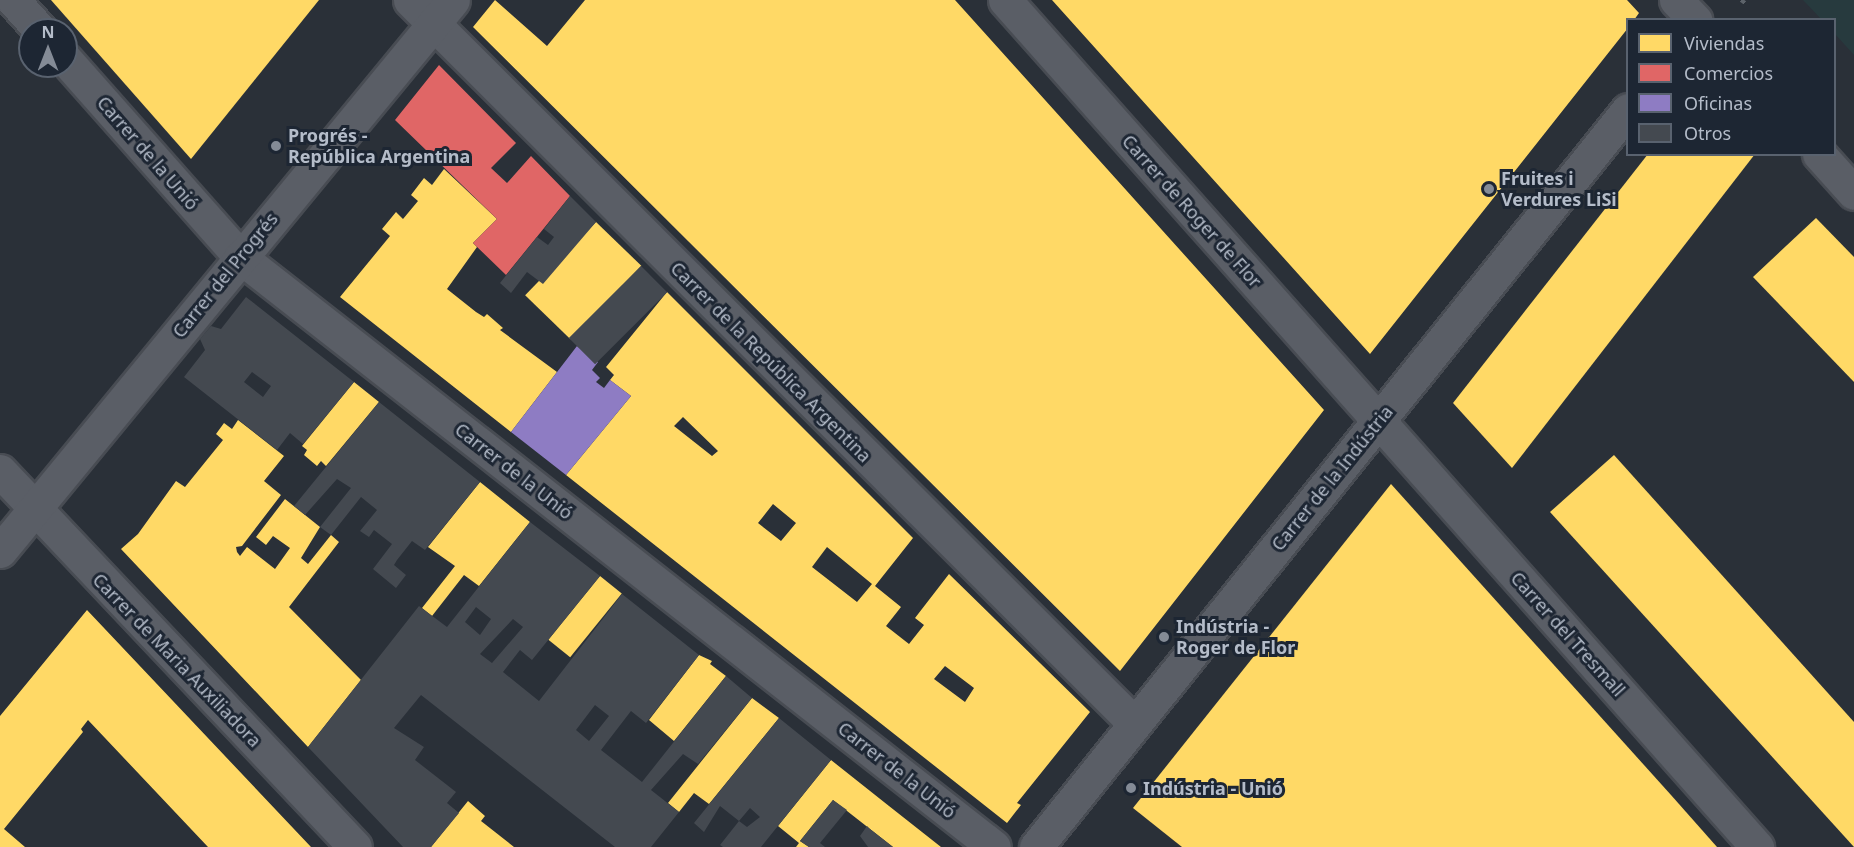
<!DOCTYPE html>
<html>
<head>
<meta charset="utf-8">
<style>
  body { margin:0 }
  #map { position:relative; width:1854px; height:847px; overflow:hidden; background:#2a3038; font-family:"Noto Sans",sans-serif }
  div>[style] { position:absolute }
  .green>* { inset:0; background:#273a3e }
  .homes>* { inset:0; background:#ffd966; transform-origin:0 0 }
  .shops>* { inset:0; background:#e06666 }
  .offices>* { inset:0; background:#8e7cc3 }
  .building>* { inset:0; background:#444950; transform-origin:0 0 }
  .path>* { height:4px; margin-top:-2px; transform-origin:0; background:repeating-linear-gradient(90deg,#5d636a 0 4.5px,transparent 0 9px) }
  .roads { filter:drop-shadow(2px 0 #484c53) drop-shadow(-2px 0 #484c53) drop-shadow(0 2px #484c53) drop-shadow(0 -2px #484c53) }
  .street>* { height:33px; margin:-16.5px; padding:0 16.5px; transform-origin:16.5px; border-radius:16.5px; background:#5a5e66 }
  .dots>* { width:16px; height:16px; translate:-50% -50%; box-sizing:border-box; border:3px solid #1d2633; border-radius:50% }
  span { translate:-50% -50%; white-space:nowrap; text-align:center; line-height:1.15; -webkit-text-stroke:6px #1d2633; paint-order:stroke }
  .poi-label { font-size:18px; color:#b4bcc9; font-weight:700 }
  .left { translate:0 -50%; text-align:left }
  .street-label { font-size:18px; color:#b4bcc9 }
  .legend { position:absolute; left:1626px; top:18px; width:210px; height:138px; box-sizing:border-box; background:#1d2633; border:2px solid #59626f; margin:0; padding:8px 10px; list-style:none; font-size:18px; color:#b4bcc9 }
  .legend li { display:flex; align-items:center; gap:12px; height:30px }
  .legend b { width:30px; border:2px solid #59626f }
  .north { position:absolute; left:18px; top:18px; width:60px; height:60px; box-sizing:border-box; background:#1d2633; border:2px solid #59626f; border-radius:50%; rotate:0deg; font-size:16px; font-weight:700; line-height:24px; text-align:center; color:#b4bcc9 }
  .north::after { content:''; display:block; margin:auto; width:21px; height:27px; background:#848b96; clip-path:polygon(50% 0,100% 100%,50% 72%,0 100%) }
</style>
</head>
<body>
<div id="map">
  <div class="green">
    <i style="clip-path:polygon(1803px 0,1854px 0,1854px 55px,1835px 34px,1834px 20px,1821px 19px)"></i>
  </div>
  <div class="homes">
    <i style="clip-path:polygon(51px 0,319px 0,191px 159px)"></i>
    <i style="clip-path:polygon(495px 0,547px 46px,585px 0,955px 0,1324px 410px,1120px 671px,473px 27px)"></i>
    <i style="clip-path:polygon(1052px 0,1627px 0,1639px 13px,1634px 20px,1628px 20px,1628px 28px,1370px 354px)"></i>
    <i style="clip-path:polygon(1648px 154px,1755px 154px,1512px 468px,1453px 403px)"></i>
    <i style="clip-path:polygon(444px 169px,497px 219px,473px 243px,477px 247px,447px 289px,476px 312px,484px 317px,487px 314px,503px 328px,500px 330px,557px 372px,511px 432px,340px 297px,390px 236px,382px 229px,396px 212px,403px 219px,418px 201px,411px 195px,424px 178px,432px 185px)"></i>
    <i style="clip-path:polygon(1816px 218px,1854px 257px,1854px 382px,1753px 277px)"></i>
    <i style="left:596px;top:222px;width:63px;height:102px;rotate:44deg"></i>
    <i style="clip-path:polygon(evenodd,667px 292px,913px 538px,875px 586px,901px 607px,886px 626px,909px 644px,924px 625px,915px 618px,949px 574px,1090px 712px,1017px 803px,1021px 805px,1007px 823px,566px 475px,631px 396px,610px 380px,614px 375px,606px 367px,667px 292px,683px 417px,718px 451px,712px 456px,674px 426px,683px 417px,667px 292px,773px 504px,796px 523px,781px 541px,758px 523px,773px 504px,667px 292px,827px 547px,872px 584px,857px 602px,812px 567px,827px 547px,667px 292px,945px 666px,974px 688px,965px 702px,934px 679px,945px 666px)"></i>
    <i style="clip-path:polygon(354px 382px,379px 402px,326px 466px,321px 461px,317px 466px,304px 455px,307px 450px,302px 446px)"></i>
    <i style="clip-path:polygon(238px 420px,284px 456px,264px 481px,281px 495px,242px 546px,236px 547px,237px 552px,240px 556px,247px 547px,275px 569px,290px 548px,273px 536px,266px 545px,256px 537px,285px 499px,320px 527px,301px 558px,308px 564px,331px 535px,339px 542px,289px 607px,361px 680px,308px 747px,121px 549px,138px 534px,176px 481px,185px 487px,223px 440px,216px 434px,224px 423px,232px 429px)"></i>
    <i style="clip-path:polygon(1614px 455px,1854px 722px,1854px 847px,1550px 512px)"></i>
    <i style="clip-path:polygon(480px 482px,530px 522px,479px 586px,464px 575px,432px 616px,422px 608px,455px 566px,428px 547px)"></i>
    <i style="clip-path:polygon(1391px 484px,1671px 795px,1717px 847px,1182px 847px,1133px 808px)"></i>
    <i style="left:600px;top:576px;width:28px;height:82px;rotate:39deg"></i>
    <i style="clip-path:polygon(87px 610px,311px 847px,208px 847px,88px 720px,81px 729px,83px 732px,4px 829px,25px 847px,0 847px,0 716px)"></i>
    <i style="clip-path:polygon(699px 655px,712px 661px,710px 664px,726px 676px,674px 741px,649px 720px)"></i>
    <i style="clip-path:polygon(752px 698px,779px 718px,709px 804px,694px 793px,679px 812px,668px 803px)"></i>
    <i style="clip-path:polygon(831px 760px,889px 806px,941px 847px,893px 847px,833px 800px,800px 841px,809px 847px,796px 847px,799px 843px,778px 826px)"></i>
    <i style="clip-path:polygon(468px 801px,485px 816px,481px 821px,514px 847px,431px 847px)"></i>
  </div>
  <div class="shops">
    <i style="clip-path:polygon(439px 65px,516px 143px,491px 168px,507px 183px,531px 156px,570px 196px,506px 275px,473px 243px,497px 219px,395px 120px)"></i>
  </div>
  <div class="offices">
    <i style="clip-path:polygon(577px 346px,598px 362px,592px 370px,600px 378px,596px 382px,604px 388px,610px 380px,631px 396px,566px 475px,511px 432px)"></i>
  </div>
  <div class="building">
    <i style="clip-path:polygon(570px 196px,596px 222px,543px 284px,527px 272px,511px 293px,500px 283px,537px 237px,548px 245px,554px 237px,544px 229px)"></i>
    <i style="left:641px;top:266px;width:37px;height:102px;rotate:45deg"></i>
    <i style="clip-path:polygon(evenodd,246px 297px,354px 382px,303px 444px,290px 433px,277px 450px,184px 377px,205px 350px,200px 339px,211px 326px,221px 329px,246px 297px,252px 372px,271px 386px,263px 397px,244px 382px,252px 372px)"></i>
    <i style="clip-path:polygon(379px 402px,480px 482px,425px 550px,412px 541px,397px 560px,394px 565px,406px 575px,396px 588px,373px 569px,392px 544px,374px 530px,369px 537px,360px 531px,377px 510px,361px 497px,331px 535px,320px 527px,351px 488px,337px 479px,305px 515px,294px 506px)"></i>
    <i style="clip-path:polygon(evenodd,530px 522px,600px 576px,532px 660px,520px 650px,503px 672px,539px 701px,622px 594px,699px 655px,646px 723px,631px 711px,601px 750px,642px 782px,726px 676px,752px 698px,698px 764px,683px 754px,651px 790px,679px 812px,651px 847px,615px 847px,421px 695px,394px 728px,424px 747px,415px 760px,456px 792px,447px 803px,459px 813px,431px 847px,403px 847px,308px 747px,419px 606px,447px 627px,530px 522px,476px 607px,491px 619px,480px 635px,465px 622px,476px 607px,530px 522px,513px 619px,523px 627px,492px 663px,480px 654px,513px 619px,530px 522px,595px 705px,609px 716px,589px 741px,576px 730px,595px 705px)"></i>
    <i style="clip-path:polygon(evenodd,779px 718px,831px 760px,761px 847px,723px 847px,720px 845px,739px 821px,720px 806px,704px 832px,694px 823px,779px 718px,750px 808px,760px 817px,747px 827px,739px 821px,750px 808px)"></i>
    <i style="clip-path:polygon(833px 800px,847px 810px,820px 843px,825px 847px,809px 847px,800px 841px)"></i>
    <i style="clip-path:polygon(867px 826px,870px 829px,893px 847px,868px 847px,860px 836px)"></i>
  </div>
  <div class="path">
    <i style="left:1741px;top:0;width:5px;rotate:37deg"></i>
  </div>
  <div class="roads">
    <div class="street">
      <i style="left:13px;top:0;width:40px;rotate:48deg"></i>
      <i style="left:410px;top:0;width:1023px;rotate:44.96deg"></i>
      <i style="left:1005px;top:0;width:1133px;rotate:48.4deg"></i>
      <i style="left:1676px;top:0;width:28px;rotate:46deg"></i>
      <i style="left:66px;top:60px;width:263px;rotate:48.5deg"></i>
      <i style="left:240px;top:257px;width:957px;rotate:38.04deg"></i>
      <i style="left:1819px;top:154px;width:52px;rotate:48.1deg"></i>
      <i style="left:0;top:471px;width:517px;rotate:46.65deg"></i>
      <i style="left:0;top:551px;width:713px;rotate:-50.57deg"></i>
      <i style="left:1036px;top:847px;width:945px;rotate:-51.23deg"></i>
    </div>
  </div>
  <div class="dots">
    <i style="left:276px;top:146px;background:#848b96"></i>
    <i style="left:1489px;top:189px;background:#848b96"></i>
    <i style="left:1164px;top:637px;background:#848b96"></i>
    <i style="left:1131px;top:788px;background:#848b96"></i>
  </div>
  <div class="poi-label">
    <span class="left" style="left:288px;top:146px">Progrés -<br>República Argentina</span>
    <span class="left" style="left:1501px;top:189px">Fruites i<br>Verdures LiSi</span>
    <span class="left" style="left:1176px;top:637px">Indústria -<br>Roger de Flor</span>
    <span class="left" style="left:1143px;top:788px">Indústria - Unió</span>
  </div>
  <div class="street-label">
    <span style="left:148px;top:153px;rotate:49deg">Carrer de la Unió</span>
    <span style="left:1192px;top:211px;rotate:48deg">Carrer de Roger de Flor</span>
    <span style="left:225px;top:275px;rotate:-51deg">Carrer del Progrés</span>
    <span style="left:771px;top:362px;rotate:45deg">Carrer de la República Argentina</span>
    <span style="left:514px;top:471px;rotate:38deg">Carrer de la Unió</span>
    <span style="left:1332px;top:478px;rotate:-51deg">Carrer de la Indústria</span>
    <span style="left:1568px;top:634px;rotate:48deg">Carrer del Tresmall</span>
    <span style="left:177px;top:660px;rotate:46deg">Carrer de Maria Auxiliadora</span>
    <span style="left:897px;top:770px;rotate:38deg">Carrer de la Unió</span>
  </div>
  <ul class="legend">
  <li><b style="height:16px;background:#ffd966"></b>Viviendas</li>
  <li><b style="height:16px;background:#e06666"></b>Comercios</li>
  <li><b style="height:16px;background:#8e7cc3"></b>Oficinas</li>
  <li><b style="height:16px;background:#444950"></b>Otros</li>
  </ul>
  <div class="north">N</div>
</div>
</body>
</html>
